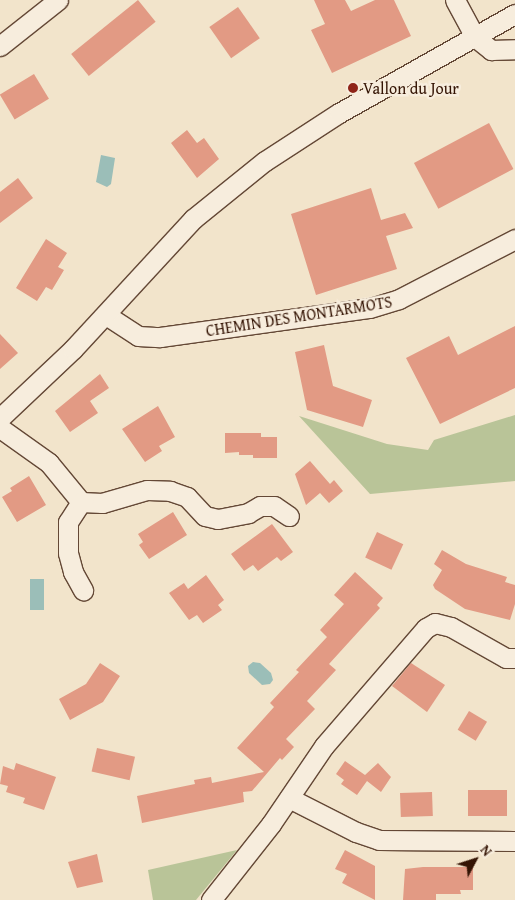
<!DOCTYPE html>
<html>
<head>
<meta charset="utf-8">
<style>
  body { margin:0 }
  #map { position:relative; width:515px; height:900px; overflow:hidden; background:#f2e4cb; font-family:"Gentium Book Plus",serif }
  div>[style] { position:absolute }
  .green>* { inset:0; background:#b9c498 }
  .water>* { inset:0; background:#9bbeb8; transform-origin:0 0 }
  .building>* { inset:0; background:#e29a84; transform-origin:0 0 }
  .roads { filter:drop-shadow(1px 0 #644836) drop-shadow(-1px 0 #644836) drop-shadow(0 1px #644836) drop-shadow(0 -1px #644836) }
  .minor>* { height:19px; margin:-9.5px; padding:0 9.5px; transform-origin:9.5px; border-radius:9.5px; background:#f7eddd }
  .dots>* { width:14px; height:14px; translate:-50% -50%; box-sizing:border-box; border:2px solid #f7eddd; border-radius:50% }
  span { translate:-50% -50%; white-space:nowrap; text-align:center; line-height:1.15; -webkit-text-stroke:5px #f7eddd; paint-order:stroke }
  .poi-label { font-size:16px; color:#341404 }
  .left { translate:0 -50%; text-align:left }
  .street-label { font-size:16px; color:#341404 }
  .north { position:absolute; left:450px; top:835px; width:50px; height:50px; -webkit-text-stroke:4px #f7eddd; paint-order:stroke; rotate:50deg; font-size:14px; font-weight:700; line-height:20px; text-align:center; color:#341404 }
  .north::after { content:''; display:block; margin:auto; width:18px; height:22px; background:#341404; clip-path:polygon(50% 0,100% 100%,50% 72%,0 100%) }
</style>
</head>
<body>
<div id="map">
  <div class="green">
    <i style="clip-path:polygon(515px 415px,515px 481px,370px 494px,299px 416px,387px 444px,428px 450px,434px 440px)"></i>
    <i style="clip-path:polygon(237px 850px,196px 900px,153px 900px,148px 870px)"></i>
  </div>
  <div class="water">
    <i style="clip-path:polygon(101px 155px,115px 158px,111px 184px,107px 187px,96px 182px)"></i>
    <i style="left:30px;top:579px;width:14px;height:31px"></i>
    <i style="clip-path:polygon(253px 662px,260px 663px,271px 673px,273px 680px,270px 684px,262px 685px,249px 673px,248px 666px)"></i>
  </div>
  <div class="building">
    <i style="left:138px;top:0;width:28px;height:86px;rotate:51deg"></i>
    <i style="clip-path:polygon(314px 0,345px 0,351px 11px,375px 0,394px 0,411px 36px,332px 73px,311px 30px,325px 24px)"></i>
    <i style="left:238px;top:7px;width:38px;height:35px;rotate:55deg"></i>
    <i style="left:34px;top:74px;width:29px;height:40px;rotate:59deg"></i>
    <i style="left:489px;top:123px;width:52px;height:85px;rotate:62deg"></i>
    <i style="clip-path:polygon(187px 130px,197px 143px,204px 138px,219px 159px,197px 178px,171px 143px)"></i>
    <i style="clip-path:polygon(18px 178px,33px 198px,0 223px,0 192px)"></i>
    <i style="clip-path:polygon(371px 188px,381px 220px,405px 213px,413px 228px,386px 236px,397px 269px,316px 295px,291px 214px)"></i>
    <i style="clip-path:polygon(46px 239px,67px 253px,58px 267px,64px 270px,52px 290px,46px 287px,37px 301px,16px 288px)"></i>
    <i style="clip-path:polygon(515px 326px,515px 388px,440px 424px,406px 358px,449px 336px,458px 355px)"></i>
    <i style="clip-path:polygon(0 334px,18px 353px,0 369px)"></i>
    <i style="clip-path:polygon(324px 345px,333px 386px,372px 400px,363px 427px,307px 410px,295px 352px)"></i>
    <i style="clip-path:polygon(100px 374px,109px 388px,90px 401px,98px 413px,70px 432px,55px 411px)"></i>
    <i style="clip-path:polygon(158px 406px,175px 437px,159px 446px,162px 451px,145px 462px,122px 429px)"></i>
    <i style="clip-path:polygon(225px 433px,261px 433px,261px 437px,277px 437px,277px 458px,253px 458px,253px 455px,239px 455px,239px 452px,225px 453px)"></i>
    <i style="clip-path:polygon(310px 461px,330px 484px,334px 480px,343px 491px,329px 503px,320px 493px,306px 505px,295px 474px)"></i>
    <i style="clip-path:polygon(29px 476px,46px 505px,17px 522px,2px 497px,12px 491px,10px 488px)"></i>
    <i style="clip-path:polygon(173px 512px,187px 535px,149px 559px,139px 545px,143px 542px,138px 534px)"></i>
    <i style="clip-path:polygon(272px 524px,293px 552px,281px 561px,277px 557px,258px 571px,253px 565px,244px 571px,231px 554px)"></i>
    <i style="left:377px;top:532px;width:29px;height:28px;rotate:25deg"></i>
    <i style="clip-path:polygon(442px 550px,466px 564px,507px 577px,505px 582px,515px 585px,515px 604px,510px 620px,465px 609px,435px 589px,433px 585px,442px 570px,434px 564px)"></i>
    <i style="clip-path:polygon(355px 572px,383px 598px,377px 605px,380px 608px,329px 664px,336px 670px,307px 701px,315px 709px,286px 739px,294px 747px,282px 760px,280px 758px,252px 791px,243px 792px,244px 802px,142px 823px,137px 796px,195px 784px,194px 780px,211px 777px,212px 783px,264px 772px,237px 748px,274px 707px,270px 703px,299px 672px,296px 670px,327px 637px,320px 630px,344px 604px,334px 595px)"></i>
    <i style="clip-path:polygon(206px 575px,224px 600px,218px 605px,222px 610px,203px 623px,197px 615px,189px 620px,169px 593px,184px 583px,188px 589px)"></i>
    <i style="clip-path:polygon(100px 663px,120px 676px,103px 702px,70px 720px,59px 699px,86px 684px)"></i>
    <i style="clip-path:polygon(411px 663px,445px 685px,427px 712px,392px 686px)"></i>
    <i style="left:469px;top:711px;width:21px;height:22px;rotate:31deg"></i>
    <i style="left:97px;top:748px;width:39px;height:24px;rotate:13deg"></i>
    <i style="clip-path:polygon(345px 761px,365px 775px,378px 763px,391px 777px,381px 792px,367px 781px,357px 795px,341px 784px,344px 780px,336px 774px)"></i>
    <i style="clip-path:polygon(16px 763px,56px 777px,44px 810px,23px 803px,25px 798px,6px 792px,8px 786px,0 784px,3px 766px,14px 770px)"></i>
    <i style="left:468px;top:790px;width:39px;height:26px"></i>
    <i style="left:432px;top:792px;width:24px;height:32px;rotate:88deg"></i>
    <i style="clip-path:polygon(345px 850px,375px 866px,375px 900px,342px 883px,347px 874px,335px 869px)"></i>
    <i style="clip-path:polygon(97px 854px,103px 882px,77px 888px,68px 862px)"></i>
    <i style="clip-path:polygon(423px 867px,473px 867px,473px 890px,460px 890px,461px 894px,436px 894px,436px 900px,403px 900px,405px 869px)"></i>
  </div>
  <div class="roads">
    <div class="minor">
      <i style="left:455px;top:0;width:42px;rotate:61.6deg"></i>
      <i style="left:475px;top:37px;width:21px;rotate:39deg"></i>
      <i style="left:491px;top:50px;width:24px;rotate:-2deg"></i>
      <i style="left:0;top:46px;width:74px;rotate:-38.4deg"></i>
      <i style="left:106px;top:315px;width:38px;rotate:33deg"></i>
      <i style="left:138px;top:336px;width:22px;rotate:3deg"></i>
      <i style="left:160px;top:337px;width:212px;rotate:-7.9deg"></i>
      <i style="left:370px;top:308px;width:30px;rotate:-17deg"></i>
      <i style="left:399px;top:299px;width:131px;rotate:-27.3deg"></i>
      <i style="left:0;top:418px;width:100px;rotate:-43.4deg"></i>
      <i style="left:73px;top:349px;width:177px;rotate:-47.3deg"></i>
      <i style="left:193px;top:219px;width:92px;rotate:-38.9deg"></i>
      <i style="left:265px;top:161px;width:88px;rotate:-33deg"></i>
      <i style="left:339px;top:113px;width:202px;rotate:-29.4deg"></i>
      <i style="left:0;top:428px;width:60px;rotate:35.5deg"></i>
      <i style="left:49px;top:463px;width:50px;rotate:50.6deg"></i>
      <i style="left:81px;top:502px;width:24px;rotate:123deg"></i>
      <i style="left:68px;top:522px;width:31px;rotate:90deg"></i>
      <i style="left:68px;top:553px;width:20px;rotate:75deg"></i>
      <i style="left:73px;top:572px;width:21px;rotate:61deg"></i>
      <i style="left:81px;top:502px;width:21px;rotate:3deg"></i>
      <i style="left:102px;top:503px;width:47px;rotate:-16.1deg"></i>
      <i style="left:147px;top:490px;width:23px;rotate:2deg"></i>
      <i style="left:170px;top:491px;width:18px;rotate:19deg"></i>
      <i style="left:187px;top:497px;width:26px;rotate:47deg"></i>
      <i style="left:205px;top:516px;width:13px;rotate:13deg"></i>
      <i style="left:218px;top:519px;width:31px;rotate:-11deg"></i>
      <i style="left:248px;top:513px;width:14px;rotate:-30deg"></i>
      <i style="left:260px;top:506px;width:14px"></i>
      <i style="left:274px;top:506px;width:18px;rotate:34deg"></i>
      <i style="left:289px;top:798px;width:75px;rotate:26.9deg"></i>
      <i style="left:356px;top:832px;width:24px;rotate:19deg"></i>
      <i style="left:379px;top:840px;width:136px;rotate:0.4deg"></i>
      <i style="left:211px;top:900px;width:97px;rotate:-51.7deg"></i>
      <i style="left:271px;top:824px;width:94px;rotate:-55.8deg"></i>
      <i style="left:324px;top:746px;width:156px;rotate:-49.2deg"></i>
      <i style="left:426px;top:628px;width:10px;rotate:-29deg"></i>
      <i style="left:435px;top:623px;width:16px;rotate:14deg"></i>
      <i style="left:451px;top:627px;width:63px;rotate:29.4deg"></i>
      <i style="left:506px;top:658px;width:9px"></i>
    </div>
  </div>
  <div class="dots">
    <i style="left:353px;top:88px;background:#8f2418"></i>
  </div>
  <div class="poi-label">
    <span class="left" style="left:363px;top:88px">Vallon du Jour</span>
  </div>
  <div class="street-label">
    <span style="left:299px;top:316px;rotate:-9deg">CHEMIN DES MONTARMOTS</span>
  </div>
  <div class="north">N</div>
</div>
</body>
</html>
